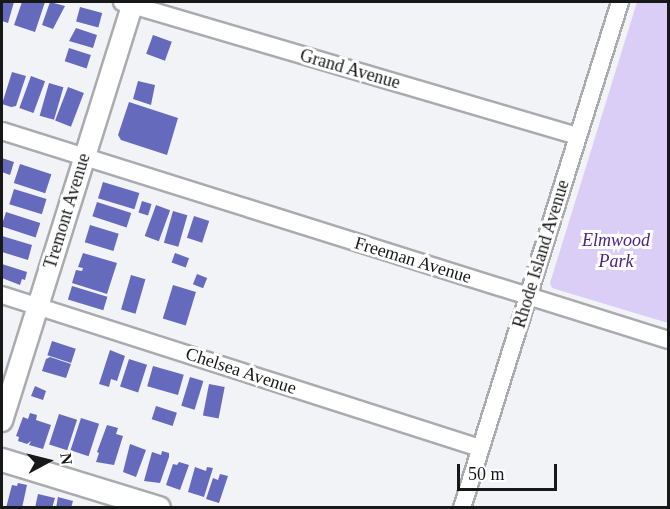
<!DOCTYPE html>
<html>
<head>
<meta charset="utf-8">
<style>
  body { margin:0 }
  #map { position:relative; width:670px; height:509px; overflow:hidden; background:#f2f3f6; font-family:Georgia,serif }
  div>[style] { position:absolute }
  .green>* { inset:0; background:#dacef7 }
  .building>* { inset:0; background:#666abc; transform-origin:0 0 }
  .roads { filter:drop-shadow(2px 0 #aaabae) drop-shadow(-2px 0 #aaabae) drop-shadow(0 2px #aaabae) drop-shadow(0 -2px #aaabae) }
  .minor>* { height:16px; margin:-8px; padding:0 8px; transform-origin:8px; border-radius:8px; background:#fff }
  .tertiary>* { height:20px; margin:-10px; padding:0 10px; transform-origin:10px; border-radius:10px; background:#fff }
  .secondary>* { height:22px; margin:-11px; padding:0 11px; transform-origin:11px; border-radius:11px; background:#fff }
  span { translate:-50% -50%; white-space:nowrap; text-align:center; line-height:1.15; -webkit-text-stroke:6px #fff; paint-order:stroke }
  .street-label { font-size:18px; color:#171818 }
  .park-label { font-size:18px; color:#4d2185; font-style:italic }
  .frame { position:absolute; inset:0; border:3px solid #171818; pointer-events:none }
  .north { position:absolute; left:18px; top:431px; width:60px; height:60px; -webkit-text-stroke:4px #fff; paint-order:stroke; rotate:83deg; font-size:16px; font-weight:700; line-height:24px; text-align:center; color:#171818 }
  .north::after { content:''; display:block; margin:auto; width:21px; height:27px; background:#171818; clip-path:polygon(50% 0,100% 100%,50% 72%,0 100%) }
  .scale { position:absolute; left:457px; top:464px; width:100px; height:27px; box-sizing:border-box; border:3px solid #171818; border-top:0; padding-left:8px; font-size:18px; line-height:21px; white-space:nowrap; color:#171818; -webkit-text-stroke:4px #fff; paint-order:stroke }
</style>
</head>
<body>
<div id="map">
  <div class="green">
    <i style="clip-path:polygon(637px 2px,668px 2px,668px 323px,552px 288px,550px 283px)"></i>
  </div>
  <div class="building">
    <i style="clip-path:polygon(2px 2px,14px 2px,8px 23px,2px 21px)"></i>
    <i style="clip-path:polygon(22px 2px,45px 2px,35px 32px,14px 25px)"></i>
    <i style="clip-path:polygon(50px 2px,65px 6px,53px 29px,42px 25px)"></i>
    <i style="left:80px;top:7px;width:23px;height:15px;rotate:15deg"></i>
    <i style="clip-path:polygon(76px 28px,97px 35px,93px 48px,69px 41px)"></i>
    <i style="left:153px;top:35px;width:20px;height:20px;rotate:20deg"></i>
    <i style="left:69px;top:48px;width:23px;height:14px;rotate:18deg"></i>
    <i style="clip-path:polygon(12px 72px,26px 76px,16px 106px,11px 107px,2px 104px)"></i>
    <i style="left:31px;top:76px;width:15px;height:34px;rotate:20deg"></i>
    <i style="clip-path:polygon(138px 81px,155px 85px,151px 105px,133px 99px)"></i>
    <i style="left:49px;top:83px;width:15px;height:34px;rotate:16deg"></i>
    <i style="left:68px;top:87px;width:17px;height:36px;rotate:21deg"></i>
    <i style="clip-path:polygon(129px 102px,178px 118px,167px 155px,121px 140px,118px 135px)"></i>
    <i style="clip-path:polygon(2px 158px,14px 162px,10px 175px,2px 172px)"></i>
    <i style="left:20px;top:164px;width:33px;height:20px;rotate:18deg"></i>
    <i style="left:103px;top:182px;width:38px;height:17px;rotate:17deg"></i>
    <i style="left:14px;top:189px;width:34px;height:16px;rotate:17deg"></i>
    <i style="left:142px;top:201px;width:10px;height:12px;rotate:17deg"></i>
    <i style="left:97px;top:202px;width:36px;height:15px;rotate:18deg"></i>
    <i style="left:156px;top:205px;width:15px;height:33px;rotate:20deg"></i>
    <i style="left:173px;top:211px;width:15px;height:33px;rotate:16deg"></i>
    <i style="left:6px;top:212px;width:36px;height:15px;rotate:18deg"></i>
    <i style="left:194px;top:216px;width:16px;height:23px;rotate:18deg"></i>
    <i style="left:90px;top:225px;width:30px;height:18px;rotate:17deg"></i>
    <i style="clip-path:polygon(2px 236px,32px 245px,28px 260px,2px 252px)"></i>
    <i style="clip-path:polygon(83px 253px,117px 263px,107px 294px,72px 283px,76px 270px,82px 271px,83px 268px,78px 267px)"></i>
    <i style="left:175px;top:253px;width:15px;height:10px;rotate:20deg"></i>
    <i style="clip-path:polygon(2px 264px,27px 272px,25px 280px,22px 279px,20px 285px,2px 278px)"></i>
    <i style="left:197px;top:274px;width:11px;height:11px;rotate:22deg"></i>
    <i style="left:131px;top:275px;width:15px;height:36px;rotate:16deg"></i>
    <i style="left:173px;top:285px;width:24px;height:35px;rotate:17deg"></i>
    <i style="left:72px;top:286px;width:37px;height:14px;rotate:17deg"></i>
    <i style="left:52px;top:341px;width:25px;height:15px;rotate:18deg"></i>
    <i style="clip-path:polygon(110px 350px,125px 356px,117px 381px,111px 379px,109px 387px,99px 384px)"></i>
    <i style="clip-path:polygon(50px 357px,71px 364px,66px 378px,42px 371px,46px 359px)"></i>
    <i style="left:129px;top:359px;width:19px;height:29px;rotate:18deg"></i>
    <i style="left:153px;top:366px;width:32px;height:21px;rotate:16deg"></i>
    <i style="left:190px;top:377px;width:14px;height:30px;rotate:17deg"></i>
    <i style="left:209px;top:384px;width:16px;height:32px;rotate:11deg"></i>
    <i style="clip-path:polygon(35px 386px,46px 391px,43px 400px,31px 396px)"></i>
    <i style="left:156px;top:406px;width:22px;height:14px;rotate:18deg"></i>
    <i style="clip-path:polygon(30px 413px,37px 415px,36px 420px,51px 425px,43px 449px,29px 445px,31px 441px,27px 444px,18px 441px,19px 437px,16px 436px,23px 417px,28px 419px)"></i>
    <i style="left:59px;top:414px;width:19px;height:32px;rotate:18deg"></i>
    <i style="left:81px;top:418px;width:19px;height:34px;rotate:18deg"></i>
    <i style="clip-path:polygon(107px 425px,118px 428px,116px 434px,123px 436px,114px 465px,96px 462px,99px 453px,97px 452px)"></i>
    <i style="clip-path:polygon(130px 444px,146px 450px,136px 477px,123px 472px)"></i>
    <i style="clip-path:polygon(162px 451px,169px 453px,169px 457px,160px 483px,144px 481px,152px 452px,161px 455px)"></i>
    <i style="clip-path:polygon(179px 462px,189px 465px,180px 490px,166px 485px,173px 464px,177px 465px)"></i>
    <i style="clip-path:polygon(195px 467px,206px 471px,207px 467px,213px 468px,204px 497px,188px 492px)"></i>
    <i style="clip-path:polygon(220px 474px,228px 476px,219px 503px,206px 499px,213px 478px,218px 480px)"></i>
    <i style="clip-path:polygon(18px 483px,27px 485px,22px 508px,6px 508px,12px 485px,17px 486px)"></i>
    <i style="clip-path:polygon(38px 494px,55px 498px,52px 508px,35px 508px)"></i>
    <i style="clip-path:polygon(58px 497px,73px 501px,71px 508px,56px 508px)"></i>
  </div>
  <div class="roads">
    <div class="minor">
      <i style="left:122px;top:2px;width:475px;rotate:16.4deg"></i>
      <i style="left:2px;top:131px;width:698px;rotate:17.42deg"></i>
      <i style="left:2px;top:295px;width:502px;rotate:17.75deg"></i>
      <i style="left:462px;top:508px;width:530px;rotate:-72.66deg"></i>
    </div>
    <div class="tertiary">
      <i style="left:2px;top:421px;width:439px;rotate:-72.6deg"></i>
    </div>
    <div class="secondary">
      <i style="left:2px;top:460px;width:164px;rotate:17deg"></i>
    </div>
  </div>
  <div class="street-label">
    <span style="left:350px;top:69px;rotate:16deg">Grand Avenue</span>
    <span style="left:67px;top:211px;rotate:-73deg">Tremont Avenue</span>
    <span style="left:541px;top:254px;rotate:-73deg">Rhode Island Avenue</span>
    <span style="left:413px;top:260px;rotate:17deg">Freeman Avenue</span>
    <span style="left:241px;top:371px;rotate:18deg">Chelsea Avenue</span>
  </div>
  <div class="park-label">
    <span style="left:616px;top:251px">Elmwood<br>Park</span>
  </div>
  <div class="frame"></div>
  <div class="north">N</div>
  <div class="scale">50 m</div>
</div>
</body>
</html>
